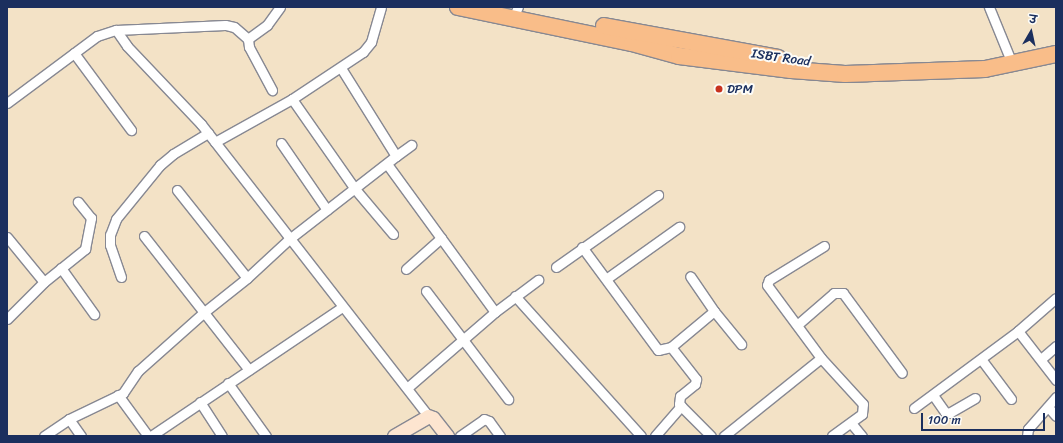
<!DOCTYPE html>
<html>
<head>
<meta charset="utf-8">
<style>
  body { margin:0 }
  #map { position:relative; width:1063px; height:443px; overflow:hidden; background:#f3e2c6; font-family:Sriracha,"Playpen Sans Deva",sans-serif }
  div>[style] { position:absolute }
  .roads { filter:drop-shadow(1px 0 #878892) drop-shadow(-1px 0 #878892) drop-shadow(0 1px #878892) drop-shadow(0 -1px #878892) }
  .street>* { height:9px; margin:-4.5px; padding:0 4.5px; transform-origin:4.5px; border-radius:4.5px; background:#fff }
  .secondary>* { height:13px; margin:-6.5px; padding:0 6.5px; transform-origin:6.5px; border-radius:6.5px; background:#fde5d0 }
  .highway>* { height:16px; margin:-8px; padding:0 8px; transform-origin:8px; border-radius:8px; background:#f9bd89 }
  .dots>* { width:11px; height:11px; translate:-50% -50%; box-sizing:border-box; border:2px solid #fdfcf7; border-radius:50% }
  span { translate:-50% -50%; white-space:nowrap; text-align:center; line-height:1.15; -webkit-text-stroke:4px #fdfcf7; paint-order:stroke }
  .street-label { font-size:13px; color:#1b2f5e }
  .poi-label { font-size:13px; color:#1b2f5e }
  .left { translate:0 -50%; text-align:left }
  .frame { position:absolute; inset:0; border:8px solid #1b2f5e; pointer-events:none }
  .north { position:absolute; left:1011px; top:12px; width:40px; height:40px; -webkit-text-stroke:3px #fdfcf7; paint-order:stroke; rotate:9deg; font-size:11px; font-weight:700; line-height:16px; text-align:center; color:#1b2f5e }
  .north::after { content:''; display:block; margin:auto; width:14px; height:18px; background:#1b2f5e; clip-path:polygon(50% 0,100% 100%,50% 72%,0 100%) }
  .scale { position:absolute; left:921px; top:413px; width:124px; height:18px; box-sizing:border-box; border:2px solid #1b2f5e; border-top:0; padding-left:5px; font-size:12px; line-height:14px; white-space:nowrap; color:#1b2f5e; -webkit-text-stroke:3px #fdfcf7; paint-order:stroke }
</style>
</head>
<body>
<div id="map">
  <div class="roads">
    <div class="street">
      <i style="left:280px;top:7px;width:22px;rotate:126deg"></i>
      <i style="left:267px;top:25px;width:24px;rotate:144deg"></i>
      <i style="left:248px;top:39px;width:18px;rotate:-139deg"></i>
      <i style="left:234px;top:27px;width:9px;rotate:-167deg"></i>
      <i style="left:225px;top:25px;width:109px;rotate:177.4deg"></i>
      <i style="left:116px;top:30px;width:19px;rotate:55deg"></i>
      <i style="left:127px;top:46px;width:108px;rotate:46.5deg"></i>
      <i style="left:201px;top:124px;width:370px;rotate:52.1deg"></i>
      <i style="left:989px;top:7px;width:53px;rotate:67.8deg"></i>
      <i style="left:513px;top:18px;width:12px;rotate:-66deg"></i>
      <i style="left:248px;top:39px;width:8px;rotate:83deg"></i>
      <i style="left:249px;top:47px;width:49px;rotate:61.9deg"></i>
      <i style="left:74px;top:53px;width:96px;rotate:53.5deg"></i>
      <i style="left:292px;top:99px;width:110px;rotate:55deg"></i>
      <i style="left:355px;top:189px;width:59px;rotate:49.8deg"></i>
      <i style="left:7px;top:103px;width:112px;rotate:-36.7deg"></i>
      <i style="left:97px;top:36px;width:20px;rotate:-18deg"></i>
      <i style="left:215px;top:142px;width:88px;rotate:-29.2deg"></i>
      <i style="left:292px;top:99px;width:85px;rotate:-33.5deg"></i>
      <i style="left:363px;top:52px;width:13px;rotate:-51deg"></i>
      <i style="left:371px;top:42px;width:36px;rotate:-74deg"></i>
      <i style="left:281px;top:143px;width:81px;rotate:55.5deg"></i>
      <i style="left:396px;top:156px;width:19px;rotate:-36deg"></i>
      <i style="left:387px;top:164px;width:183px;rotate:53.9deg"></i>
      <i style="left:177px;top:190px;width:112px;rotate:51.5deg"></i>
      <i style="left:144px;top:236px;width:170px;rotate:51.9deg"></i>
      <i style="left:7px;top:237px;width:58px;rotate:50.6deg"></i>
      <i style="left:44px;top:282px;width:53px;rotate:-38.8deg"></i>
      <i style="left:85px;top:249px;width:32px;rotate:-79deg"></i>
      <i style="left:91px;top:218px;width:21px;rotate:-129deg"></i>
      <i style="left:824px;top:246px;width:65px;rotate:148.3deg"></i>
      <i style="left:769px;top:280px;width:5px;rotate:112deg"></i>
      <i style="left:767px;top:285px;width:91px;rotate:53.5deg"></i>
      <i style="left:821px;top:358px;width:62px;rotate:47.6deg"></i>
      <i style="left:863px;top:404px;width:10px;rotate:96deg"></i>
      <i style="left:862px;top:414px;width:37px;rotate:144deg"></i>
      <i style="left:582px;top:247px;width:128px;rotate:53.6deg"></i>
      <i style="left:658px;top:350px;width:13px;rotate:-13deg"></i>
      <i style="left:671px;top:347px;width:56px;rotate:-39.9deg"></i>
      <i style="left:714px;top:311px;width:42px;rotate:-124.4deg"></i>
      <i style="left:556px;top:267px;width:125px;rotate:-35.2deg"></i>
      <i style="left:61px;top:268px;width:57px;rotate:54.3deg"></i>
      <i style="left:406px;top:269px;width:47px;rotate:-41.5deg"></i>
      <i style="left:121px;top:277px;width:34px;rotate:-109deg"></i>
      <i style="left:110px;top:245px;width:10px;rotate:-90deg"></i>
      <i style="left:110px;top:235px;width:17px;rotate:-69deg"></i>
      <i style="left:116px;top:219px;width:70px;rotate:-50.8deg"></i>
      <i style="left:160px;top:165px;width:17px;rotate:-40deg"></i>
      <i style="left:173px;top:154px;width:41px;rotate:-31deg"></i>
      <i style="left:606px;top:279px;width:90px;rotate:-35.5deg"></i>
      <i style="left:426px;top:291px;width:136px;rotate:52.8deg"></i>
      <i style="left:515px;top:296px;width:188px;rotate:48deg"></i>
      <i style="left:714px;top:311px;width:43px;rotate:50.7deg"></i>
      <i style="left:7px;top:319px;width:52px;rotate:-45deg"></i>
      <i style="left:797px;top:325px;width:49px;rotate:-40.9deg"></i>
      <i style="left:834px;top:293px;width:9px"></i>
      <i style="left:843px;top:293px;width:99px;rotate:53.6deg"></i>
      <i style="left:1018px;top:331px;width:62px;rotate:52.2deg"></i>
      <i style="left:671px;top:347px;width:41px;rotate:52deg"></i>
      <i style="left:696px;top:379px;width:5px;rotate:101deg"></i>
      <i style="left:695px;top:384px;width:19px;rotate:141deg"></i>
      <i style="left:680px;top:396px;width:8px;rotate:97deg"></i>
      <i style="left:679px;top:404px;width:45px;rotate:45deg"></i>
      <i style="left:981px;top:359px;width:50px;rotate:53.1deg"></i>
      <i style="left:1041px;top:359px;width:20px;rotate:-41deg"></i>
      <i style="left:228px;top:383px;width:65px;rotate:54.4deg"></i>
      <i style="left:407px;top:388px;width:116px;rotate:-40.8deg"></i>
      <i style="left:495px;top:312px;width:54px;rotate:-36.7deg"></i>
      <i style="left:118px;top:395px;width:51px;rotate:53.8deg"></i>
      <i style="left:933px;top:395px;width:21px;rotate:55deg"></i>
      <i style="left:945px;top:412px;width:4px;rotate:14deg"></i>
      <i style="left:949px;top:413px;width:30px;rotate:-30deg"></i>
      <i style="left:200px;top:402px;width:40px;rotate:57.1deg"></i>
      <i style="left:1048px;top:407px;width:12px;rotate:48deg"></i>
      <i style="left:914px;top:408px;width:129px;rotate:-36.5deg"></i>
      <i style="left:1018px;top:331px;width:50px;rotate:-41deg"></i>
      <i style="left:69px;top:419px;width:21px;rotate:55deg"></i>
      <i style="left:851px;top:423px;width:17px;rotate:50deg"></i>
      <i style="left:44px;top:436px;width:30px;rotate:-34deg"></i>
      <i style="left:69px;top:419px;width:60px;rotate:-25.7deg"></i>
      <i style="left:123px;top:393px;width:27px;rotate:-56deg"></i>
      <i style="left:138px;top:371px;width:87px;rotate:-41.7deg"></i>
      <i style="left:203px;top:313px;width:56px;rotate:-38.5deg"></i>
      <i style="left:247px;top:278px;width:56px;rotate:-42.8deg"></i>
      <i style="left:288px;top:240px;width:137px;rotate:-37.9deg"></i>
      <i style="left:396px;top:156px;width:104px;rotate:-122deg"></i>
      <i style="left:151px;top:436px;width:230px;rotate:-34deg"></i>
      <i style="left:460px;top:436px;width:29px;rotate:-35deg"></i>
      <i style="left:484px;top:419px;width:5px;rotate:22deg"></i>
      <i style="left:489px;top:421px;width:19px;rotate:54deg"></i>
      <i style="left:655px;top:436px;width:40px;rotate:-49deg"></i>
      <i style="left:724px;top:436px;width:124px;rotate:-38.8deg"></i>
      <i style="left:1027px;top:436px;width:7px;rotate:-82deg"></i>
      <i style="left:1028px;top:429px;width:43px;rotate:-48.8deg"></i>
    </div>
    <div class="secondary">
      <i style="left:394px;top:436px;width:39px;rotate:-30deg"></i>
      <i style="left:428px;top:416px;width:5px;rotate:22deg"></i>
      <i style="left:433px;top:418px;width:23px;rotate:52deg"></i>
    </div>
    <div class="highway">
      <i style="left:458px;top:7px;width:178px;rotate:11.7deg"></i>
      <i style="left:632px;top:43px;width:49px;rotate:15.5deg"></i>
      <i style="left:679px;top:56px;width:113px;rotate:7.1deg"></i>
      <i style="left:791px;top:70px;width:54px;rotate:4.2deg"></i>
      <i style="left:845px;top:74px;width:140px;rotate:-2deg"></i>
      <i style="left:985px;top:69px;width:73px;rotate:-11.9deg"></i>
      <i style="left:604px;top:26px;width:177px;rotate:10.4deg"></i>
    </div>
  </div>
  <div class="dots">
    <i style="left:719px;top:89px;background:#c8321e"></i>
  </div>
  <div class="street-label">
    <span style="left:781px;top:58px;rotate:8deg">ISBT Road</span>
  </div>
  <div class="poi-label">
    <span class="left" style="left:727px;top:89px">DPM</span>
  </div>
  <div class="frame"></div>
  <div class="north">उ</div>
  <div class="scale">100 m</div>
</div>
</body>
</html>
